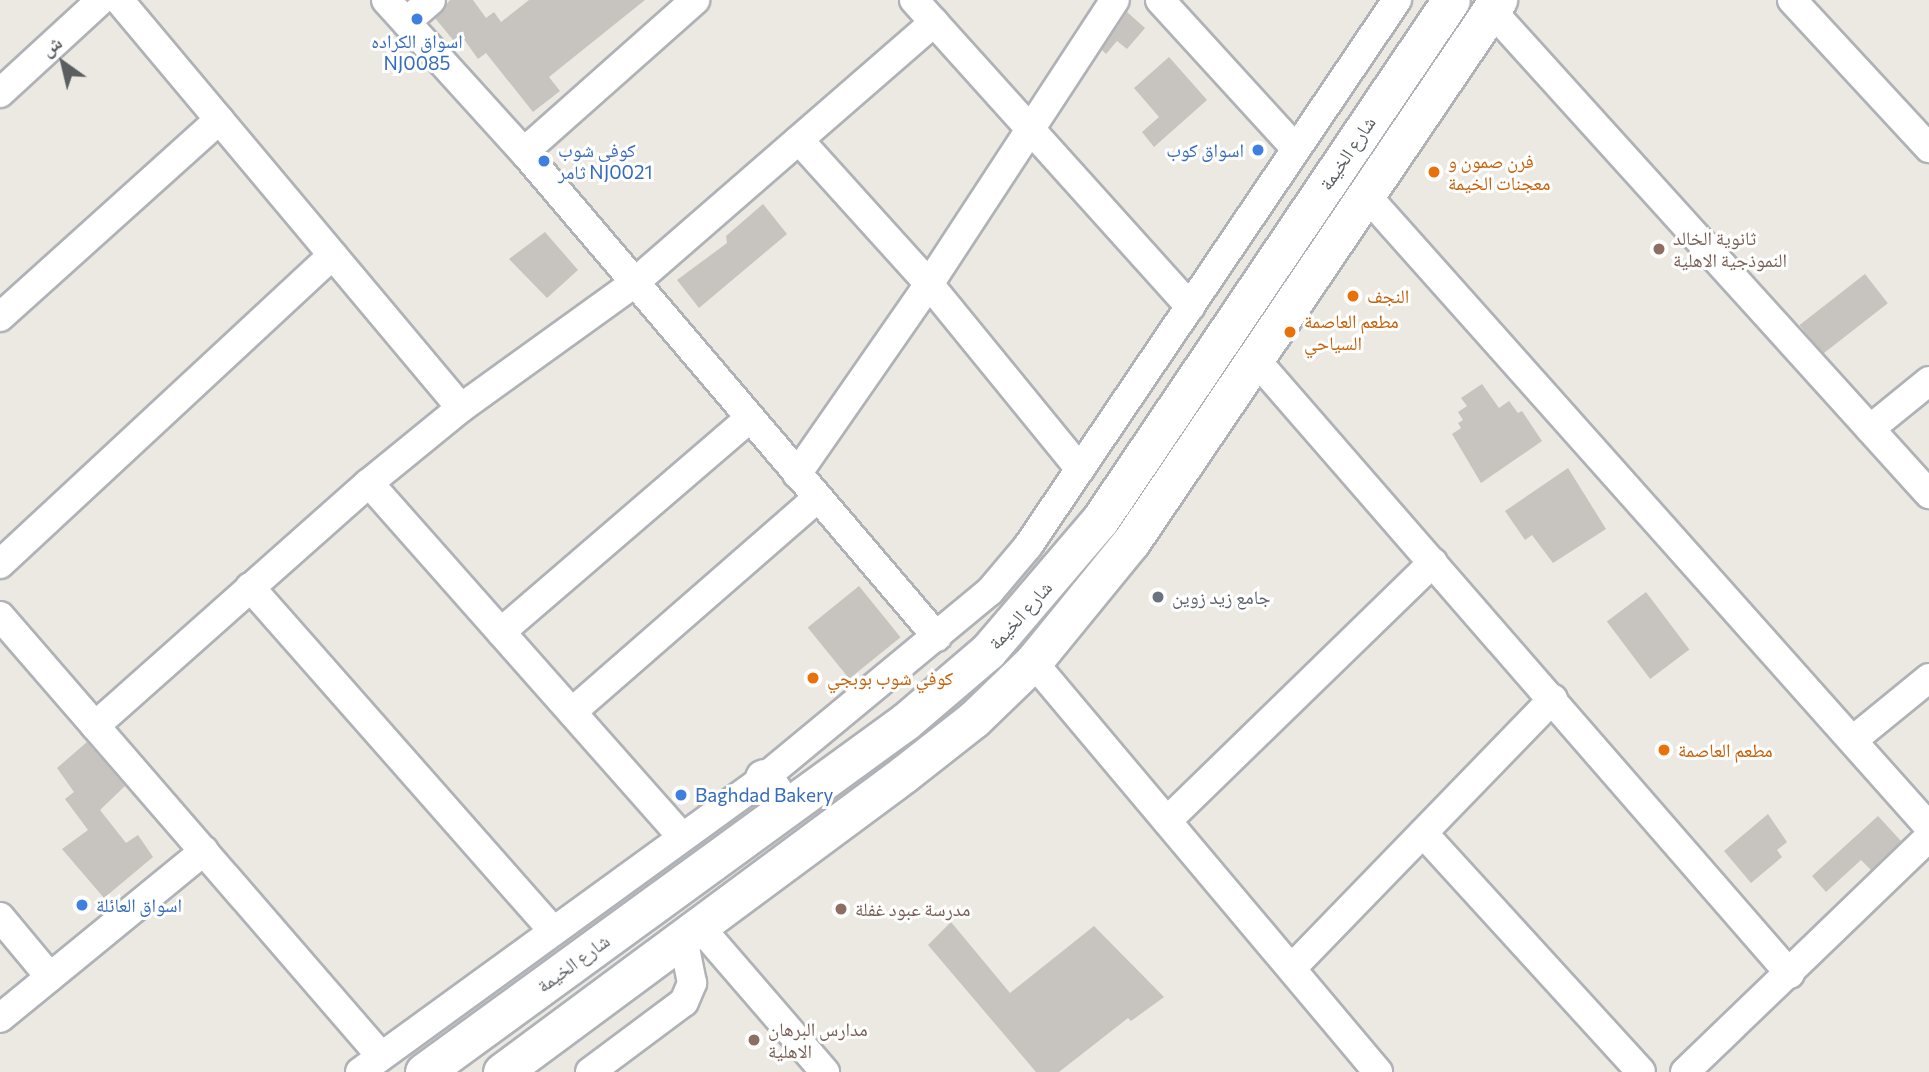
<!DOCTYPE html>
<html>
<head>
<meta charset="utf-8">
<style>
  body { margin:0 }
  #map { position:relative; width:1929px; height:1072px; overflow:hidden; background:#ebe9e2; font-family:Commissioner,"Noto Naskh Arabic",sans-serif }
  div>[style] { position:absolute }
  .building>* { inset:0; background:#c7c3be; transform-origin:0 0 }
  .roads { filter:drop-shadow(2px 0 #afb2b6) drop-shadow(-2px 0 #afb2b6) drop-shadow(0 2px #afb2b6) drop-shadow(0 -2px #afb2b6) }
  .minor>* { height:28px; margin:-14px; padding:0 14px; transform-origin:14px; border-radius:14px; background:#fff }
  .tertiary>* { height:37px; margin:-18.5px; padding:0 18.5px; transform-origin:18.5px; border-radius:18.5px; background:#fff }
  .dots>* { width:19px; height:19px; translate:-50% -50%; box-sizing:border-box; border:4px solid #fff; border-radius:50% }
  span { translate:-50% -50%; white-space:nowrap; text-align:center; line-height:1.15; -webkit-text-stroke:6px #fff; paint-order:stroke }
  .shop-label { font-size:19px; color:#366cbe }
  .left { translate:0 -50%; text-align:left }
  .right { translate:-100% -50%; text-align:right }
  .street-label { font-size:19px; color:#5a5e61 }
  .food-label { font-size:19px; color:#c56008 }
  .education-label { font-size:19px; color:#785e54 }
  .worship-label { font-size:19px; color:#5b616d }
  .north { position:absolute; left:28px; top:28px; width:70px; height:70px; -webkit-text-stroke:5px #fff; paint-order:stroke; rotate:326deg; font-size:19px; font-weight:700; line-height:28px; text-align:center; color:#5a5e61 }
  .north::after { content:''; display:block; margin:auto; width:24px; height:32px; background:#5a5e61; clip-path:polygon(50% 0,100% 100%,50% 72%,0 100%) }
</style>
</head>
<body>
<div id="map">
  <div class="building">
    <i style="clip-path:polygon(450px 0,473px 0,486px 18px,494px 12px,501px 22px,529px 0,645px 0,549px 77px,560px 91px,533px 112px,486px 53px,478px 59px,461px 35px,454px 41px,435px 18px)"></i>
    <i style="clip-path:polygon(1127px 12px,1145px 28px,1127px 49px,1117px 41px,1106px 54px,1102px 50px)"></i>
    <i style="clip-path:polygon(1169px 57px,1207px 100px,1154px 147px,1142px 132px,1159px 117px,1134px 88px)"></i>
    <i style="clip-path:polygon(763px 204px,787px 234px,699px 308px,677px 280px,727px 243px,726px 236px)"></i>
    <i style="clip-path:polygon(545px 232px,578px 270px,547px 298px,509px 259px)"></i>
    <i style="left:1865px;top:274px;width:37px;height:83px;rotate:52deg"></i>
    <i style="clip-path:polygon(1482px 384px,1499px 408px,1509px 401px,1518px 413px,1522px 411px,1542px 441px,1481px 483px,1452px 434px,1461px 428px,1458px 423px,1463px 420px,1458px 412px,1467px 406px,1461px 398px)"></i>
    <i style="clip-path:polygon(1568px 468px,1606px 529px,1553px 563px,1532px 535px,1525px 540px,1505px 511px)"></i>
    <i style="left:859px;top:586px;width:66px;height:66px;rotate:51deg"></i>
    <i style="left:1646px;top:592px;width:72px;height:49px;rotate:53deg"></i>
    <i style="clip-path:polygon(87px 742px,125px 786px,100px 810px,126px 843px,138px 835px,153px 857px,104px 898px,62px 849px,88px 830px,65px 799px,74px 792px,57px 768px)"></i>
    <i style="clip-path:polygon(1768px 814px,1787px 842px,1777px 850px,1782px 857px,1751px 883px,1724px 851px)"></i>
    <i style="clip-path:polygon(1878px 816px,1901px 841px,1871px 870px,1861px 860px,1826px 892px,1812px 876px)"></i>
    <i style="clip-path:polygon(951px 922px,1010px 993px,1094px 926px,1164px 997px,1131px 1021px,1128px 1018px,1059px 1072px,1036px 1072px,928px 945px)"></i>
  </div>
  <div class="roads">
    <div class="minor">
      <i style="left:119px;top:0;width:532px;rotate:50.03deg"></i>
      <i style="left:386px;top:0;width:205px;rotate:47.8deg"></i>
      <i style="left:524px;top:152px;width:637px;rotate:49.58deg"></i>
      <i style="left:914px;top:0;width:413px;rotate:48deg"></i>
      <i style="left:1160px;top:0;width:202px;rotate:47.6deg"></i>
      <i style="left:1792px;top:0;width:202px;rotate:47.2deg"></i>
      <i style="left:1491px;top:10px;width:653px;rotate:47.86deg"></i>
      <i style="left:406px;top:22px;width:33px;rotate:-41deg"></i>
      <i style="left:0;top:93px;width:137px;rotate:-42.6deg"></i>
      <i style="left:799px;top:140px;width:194px;rotate:47.9deg"></i>
      <i style="left:929px;top:284px;width:239px;rotate:50.8deg"></i>
      <i style="left:524px;top:152px;width:229px;rotate:-41.6deg"></i>
      <i style="left:1366px;top:195px;width:846px;rotate:48.3deg"></i>
      <i style="left:0;top:317px;width:295px;rotate:-42deg"></i>
      <i style="left:1255px;top:359px;width:815px;rotate:48.98deg"></i>
      <i style="left:1870px;top:429px;width:76px;rotate:-39.1deg"></i>
      <i style="left:797px;top:474px;width:231px;rotate:-55.2deg"></i>
      <i style="left:929px;top:284px;width:339px;rotate:-56.8deg"></i>
      <i style="left:369px;top:483px;width:471px;rotate:48.5deg"></i>
      <i style="left:0;top:564px;width:454px;rotate:-42.9deg"></i>
      <i style="left:250px;top:587px;width:458px;rotate:48.6deg"></i>
      <i style="left:0;top:616px;width:582px;rotate:49.11deg"></i>
      <i style="left:501px;top:632px;width:327px;rotate:-40.7deg"></i>
      <i style="left:1033px;top:662px;width:536px;rotate:49.92deg"></i>
      <i style="left:572px;top:712px;width:325px;rotate:-41.1deg"></i>
      <i style="left:95px;top:726px;width:366px;rotate:-41.6deg"></i>
      <i style="left:369px;top:483px;width:119px;rotate:-39.2deg"></i>
      <i style="left:461px;top:408px;width:212px;rotate:-35.8deg"></i>
      <i style="left:633px;top:284px;width:399px;rotate:-41deg"></i>
      <i style="left:1853px;top:740px;width:98px;rotate:-39.2deg"></i>
      <i style="left:1167px;top:821px;width:371px;rotate:-44.2deg"></i>
      <i style="left:1423px;top:833px;width:323px;rotate:47.6deg"></i>
      <i style="left:0;top:917px;width:78px;rotate:50.2deg"></i>
      <i style="left:699px;top:926px;width:193px;rotate:49.2deg"></i>
      <i style="left:1292px;top:968px;width:375px;rotate:-45.9deg"></i>
      <i style="left:0;top:1018px;width:264px;rotate:-39.3deg"></i>
      <i style="left:360px;top:1072px;width:500px;rotate:-36deg"></i>
      <i style="left:764px;top:778px;width:293px;rotate:-39.6deg"></i>
      <i style="left:990px;top:591px;width:59px;rotate:-49.8deg"></i>
      <i style="left:1028px;top:546px;width:659px;rotate:-55.95deg"></i>
      <i style="left:590px;top:1072px;width:117px;rotate:-36.7deg"></i>
      <i style="left:684px;top:1002px;width:21px;rotate:-67deg"></i>
      <i style="left:692px;top:983px;width:46px;rotate:-101.3deg"></i>
      <i style="left:1685px;top:1072px;width:339px;rotate:-43.9deg"></i>
    </div>
    <div class="tertiary">
      <i style="left:764px;top:778px;width:37px;rotate:55deg"></i>
      <i style="left:424px;top:1072px;width:596px;rotate:-36.06deg"></i>
      <i style="left:906px;top:721px;width:108px;rotate:-40.5deg"></i>
      <i style="left:988px;top:651px;width:172px;rotate:-49.5deg"></i>
      <i style="left:1100px;top:520px;width:627px;rotate:-55.98deg"></i>
      <i style="left:502px;top:1072px;width:500px;rotate:-36.55deg"></i>
      <i style="left:904px;top:774px;width:89px;rotate:-38.2deg"></i>
      <i style="left:974px;top:719px;width:82px;rotate:-44deg"></i>
      <i style="left:1033px;top:662px;width:155px;rotate:-50.8deg"></i>
      <i style="left:1131px;top:542px;width:655px;rotate:-55.9deg"></i>
    </div>
  </div>
  <div class="dots">
    <i style="left:417px;top:19px;background:#3f7fe0"></i>
    <i style="left:1258px;top:150px;background:#3f7fe0"></i>
    <i style="left:544px;top:161px;background:#3f7fe0"></i>
    <i style="left:1434px;top:172px;background:#e8710a"></i>
    <i style="left:1659px;top:249px;background:#8d6e63"></i>
    <i style="left:1353px;top:296px;background:#e8710a"></i>
    <i style="left:1290px;top:332px;background:#e8710a"></i>
    <i style="left:1158px;top:597px;background:#6b7280"></i>
    <i style="left:813px;top:678px;background:#e8710a"></i>
    <i style="left:1664px;top:750px;background:#e8710a"></i>
    <i style="left:681px;top:795px;background:#3f7fe0"></i>
    <i style="left:82px;top:905px;background:#3f7fe0"></i>
    <i style="left:841px;top:909px;background:#8d6e63"></i>
    <i style="left:754px;top:1040px;background:#8d6e63"></i>
  </div>
  <div class="shop-label">
    <span style="left:417px;top:52px">اسواق الكراده<br>NJ0085</span>
    <span class="left" style="left:558px;top:161px">كوفي شوب<br>ثامر NJ0021</span>
    <span class="right" style="left:1244px;top:150px">اسواق كوب</span>
    <span class="left" style="left:695px;top:795px">Baghdad Bakery</span>
    <span class="left" style="left:96px;top:905px">اسواق العائلة</span>
  </div>
  <div class="street-label">
    <span style="left:1347px;top:153px;rotate:-56deg">شارع الخيمة</span>
    <span style="left:1020px;top:615px;rotate:-48deg">شارع الخيمة</span>
    <span style="left:573px;top:963px;rotate:-36deg">شارع الخيمة</span>
  </div>
  <div class="food-label">
    <span class="left" style="left:1448px;top:172px">فرن صمون و<br>معجنات الخيمة</span>
    <span class="left" style="left:1367px;top:296px">النجف</span>
    <span class="left" style="left:1304px;top:332px">مطعم العاصمة<br>السياحي</span>
    <span class="left" style="left:827px;top:678px">كوفي شوب بوبجي</span>
    <span class="left" style="left:1678px;top:750px">مطعم العاصمة</span>
  </div>
  <div class="education-label">
    <span class="left" style="left:1673px;top:249px">ثانوية الخالد<br>النموذجية الاهلية</span>
    <span class="left" style="left:855px;top:909px">مدرسة عبود غفلة</span>
    <span class="left" style="left:768px;top:1040px">مدارس البرهان<br>الاهلية</span>
  </div>
  <div class="worship-label">
    <span class="left" style="left:1172px;top:597px">جامع زيد زوين</span>
  </div>
  <div class="north">ش</div>
</div>
</body>
</html>
